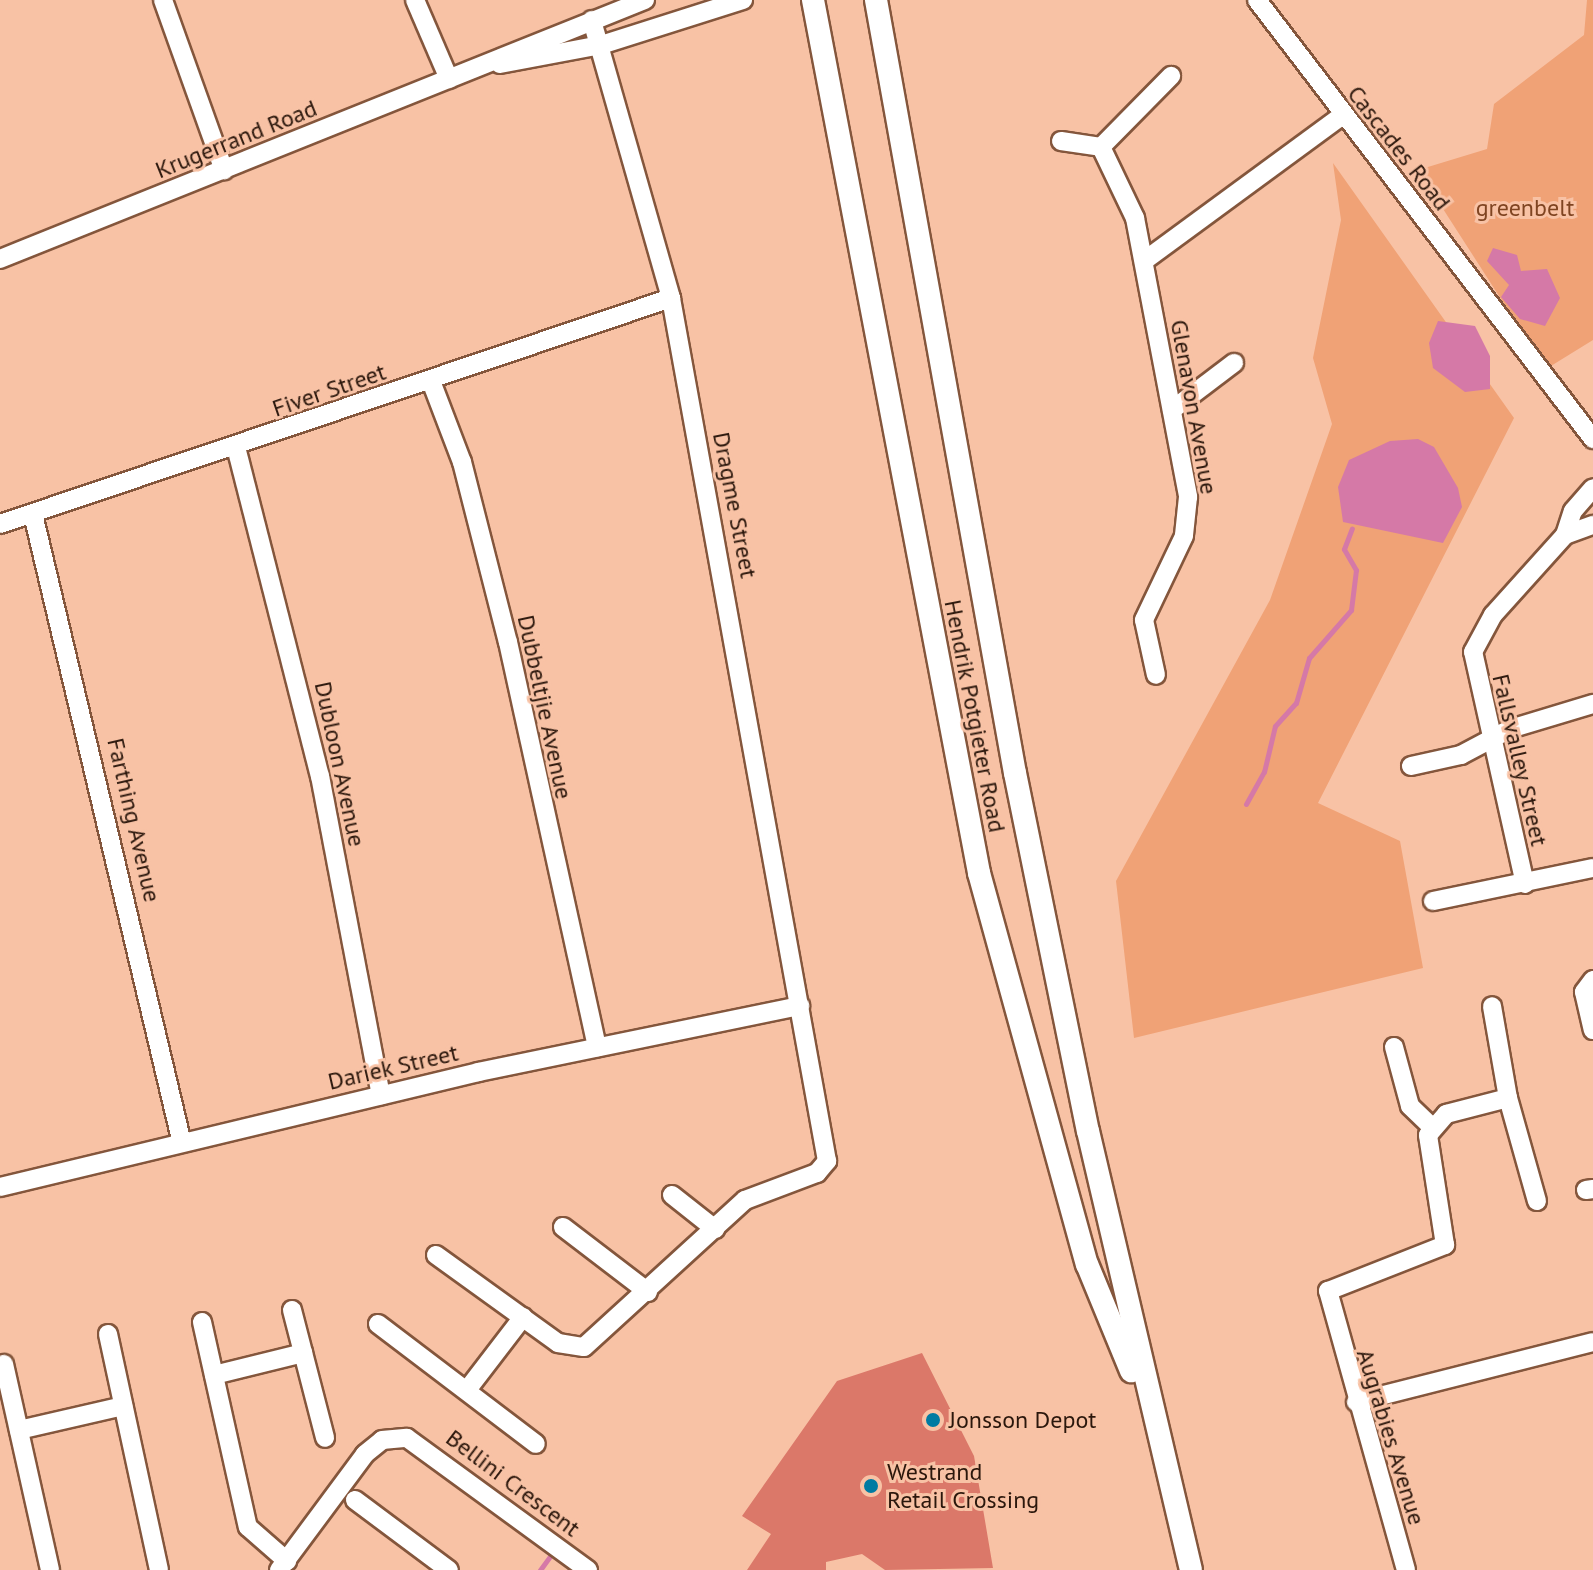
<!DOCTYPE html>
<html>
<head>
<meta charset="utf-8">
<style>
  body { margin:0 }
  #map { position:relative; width:1593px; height:1570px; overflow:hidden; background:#f8c2a5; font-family:"PT Sans",sans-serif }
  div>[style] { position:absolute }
  .green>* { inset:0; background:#f0a276 }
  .water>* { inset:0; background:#d579a7 }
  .stream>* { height:5px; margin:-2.5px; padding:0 2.5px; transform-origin:2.5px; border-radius:2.5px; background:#d579a7 }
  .building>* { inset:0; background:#db7869 }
  .roads { filter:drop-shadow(2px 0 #84563c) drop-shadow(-2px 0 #84563c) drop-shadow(0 2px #84563c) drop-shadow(0 -2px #84563c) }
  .minor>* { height:18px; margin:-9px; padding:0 9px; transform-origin:9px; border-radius:9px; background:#fff }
  .major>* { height:22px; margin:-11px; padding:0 11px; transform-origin:11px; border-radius:11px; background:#fff }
  .dots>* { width:22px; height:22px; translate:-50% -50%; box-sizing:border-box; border:4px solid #f8c2a5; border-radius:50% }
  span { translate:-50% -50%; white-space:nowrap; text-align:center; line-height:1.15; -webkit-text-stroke:6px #f8c2a5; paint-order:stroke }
  .street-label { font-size:24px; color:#2b170c }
  .park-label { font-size:24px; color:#7f4421 }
  .poi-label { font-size:24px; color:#2b170c }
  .left { translate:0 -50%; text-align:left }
</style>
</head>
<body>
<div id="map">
  <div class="green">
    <i style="clip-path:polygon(1587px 0,1593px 0,1593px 340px,1546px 369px,1418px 170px,1487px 149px,1494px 104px,1584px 35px)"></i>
    <i style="clip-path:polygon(1333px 163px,1514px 418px,1318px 803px,1400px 841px,1423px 968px,1134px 1038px,1116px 881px,1270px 600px,1332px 424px,1313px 358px,1341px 220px)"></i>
  </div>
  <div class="water">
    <i style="clip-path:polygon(1493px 248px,1517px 255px,1521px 271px,1547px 269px,1560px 298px,1545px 326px,1520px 319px,1501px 297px,1509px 285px,1487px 261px)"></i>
    <i style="clip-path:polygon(1438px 321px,1475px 326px,1490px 356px,1490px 389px,1465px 392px,1433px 368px,1429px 343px)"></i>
    <i style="clip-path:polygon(1418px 439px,1434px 447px,1458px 488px,1462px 507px,1443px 543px,1343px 522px,1338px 487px,1349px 460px,1390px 441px)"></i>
  </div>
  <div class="stream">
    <i style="left:1246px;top:804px;width:37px;rotate:-61deg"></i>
    <i style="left:1264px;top:772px;width:47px;rotate:-76.6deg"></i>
    <i style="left:1275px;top:726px;width:31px;rotate:-48deg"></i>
    <i style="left:1296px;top:703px;width:47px;rotate:-73.9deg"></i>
    <i style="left:1309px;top:658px;width:64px;rotate:-48.8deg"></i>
    <i style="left:1351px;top:610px;width:40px;rotate:-82.9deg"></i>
    <i style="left:1356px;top:570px;width:24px;rotate:-120deg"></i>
    <i style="left:1344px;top:549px;width:22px;rotate:-69deg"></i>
    <i style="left:540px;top:1570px;width:19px;rotate:-54deg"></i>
  </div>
  <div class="building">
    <i style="clip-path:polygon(922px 1353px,974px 1456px,993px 1568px,885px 1570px,862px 1554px,826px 1562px,826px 1570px,747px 1570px,771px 1534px,742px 1516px,837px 1381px)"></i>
  </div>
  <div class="roads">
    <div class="minor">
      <i style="left:163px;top:0;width:181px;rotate:70.3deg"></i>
      <i style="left:415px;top:0;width:86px;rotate:66.7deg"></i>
      <i style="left:1257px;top:0;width:553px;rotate:52.57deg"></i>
      <i style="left:500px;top:64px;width:103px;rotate:-10.7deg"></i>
      <i style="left:601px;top:45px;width:149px;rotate:-17.6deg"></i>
      <i style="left:1061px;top:141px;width:40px;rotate:8.5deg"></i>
      <i style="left:1101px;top:147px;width:79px;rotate:64.4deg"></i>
      <i style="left:1135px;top:218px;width:284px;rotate:79.2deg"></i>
      <i style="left:1188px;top:497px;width:39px;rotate:96deg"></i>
      <i style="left:1184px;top:536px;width:93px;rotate:115.5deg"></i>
      <i style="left:1144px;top:620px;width:56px;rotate:77.7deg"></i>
      <i style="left:1101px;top:147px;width:100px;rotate:-45.4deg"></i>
      <i style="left:0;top:259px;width:695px;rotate:-21.88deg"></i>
      <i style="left:1144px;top:261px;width:247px;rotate:-36.3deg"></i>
      <i style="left:431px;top:381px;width:87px;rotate:69.1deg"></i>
      <i style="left:462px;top:462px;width:186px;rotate:75.7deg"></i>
      <i style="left:508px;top:642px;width:415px;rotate:77.6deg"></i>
      <i style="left:1172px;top:410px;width:78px;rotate:-37.2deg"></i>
      <i style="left:236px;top:447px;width:340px;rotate:75.7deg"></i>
      <i style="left:320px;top:776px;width:325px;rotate:79.2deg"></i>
      <i style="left:33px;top:514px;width:642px;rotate:76.68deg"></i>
      <i style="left:0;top:524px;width:708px;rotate:-18.61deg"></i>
      <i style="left:1565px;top:535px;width:30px;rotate:-20deg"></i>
      <i style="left:1411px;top:766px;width:51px;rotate:-12.4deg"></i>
      <i style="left:1461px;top:755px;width:55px;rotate:-28deg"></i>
      <i style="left:1510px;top:729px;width:87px;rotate:-16.8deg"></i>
      <i style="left:1525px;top:884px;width:238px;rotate:-102.6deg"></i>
      <i style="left:1473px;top:652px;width:42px;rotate:-61.6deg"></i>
      <i style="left:1493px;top:615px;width:108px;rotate:-48deg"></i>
      <i style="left:1565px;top:535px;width:25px;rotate:-72deg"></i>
      <i style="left:1573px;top:511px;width:30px;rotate:-49deg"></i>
      <i style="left:1433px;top:901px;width:163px;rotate:-11.7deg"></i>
      <i style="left:1593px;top:980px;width:15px;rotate:127deg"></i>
      <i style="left:1584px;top:992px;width:39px;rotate:77deg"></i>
      <i style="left:1394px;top:1047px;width:61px;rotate:74.8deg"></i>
      <i style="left:1410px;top:1106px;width:30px;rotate:44deg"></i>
      <i style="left:1508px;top:1098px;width:107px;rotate:74.3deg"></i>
      <i style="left:0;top:1187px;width:492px;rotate:-13.5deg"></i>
      <i style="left:478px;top:1072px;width:329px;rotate:-11.6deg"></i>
      <i style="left:1586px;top:1190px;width:7px;rotate:-8deg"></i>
      <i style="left:672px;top:1195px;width:55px;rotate:38.3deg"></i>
      <i style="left:563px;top:1227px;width:107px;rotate:37.4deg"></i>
      <i style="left:436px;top:1255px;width:150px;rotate:35.8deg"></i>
      <i style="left:558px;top:1343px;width:26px;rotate:9deg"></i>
      <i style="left:584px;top:1347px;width:218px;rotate:-42.4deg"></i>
      <i style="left:745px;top:1200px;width:77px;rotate:-20.6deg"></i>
      <i style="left:817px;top:1173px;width:16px;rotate:-50deg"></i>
      <i style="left:827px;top:1161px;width:877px;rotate:-100.25deg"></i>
      <i style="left:671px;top:298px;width:289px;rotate:-105.9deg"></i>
      <i style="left:292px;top:1310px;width:132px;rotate:75.5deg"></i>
      <i style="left:202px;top:1322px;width:210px;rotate:77.4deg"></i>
      <i style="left:248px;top:1527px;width:52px;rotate:41.1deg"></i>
      <i style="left:378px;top:1324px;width:198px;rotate:37.2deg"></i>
      <i style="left:108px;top:1334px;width:241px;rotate:77.8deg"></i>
      <i style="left:4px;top:1364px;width:211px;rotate:77.4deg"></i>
      <i style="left:214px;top:1375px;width:92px;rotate:-13.9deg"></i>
      <i style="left:467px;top:1390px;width:92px;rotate:-52.5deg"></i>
      <i style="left:1356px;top:1402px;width:244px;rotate:-14.2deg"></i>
      <i style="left:19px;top:1430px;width:107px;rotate:-13deg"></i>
      <i style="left:355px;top:1500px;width:117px;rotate:36.7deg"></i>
      <i style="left:279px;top:1570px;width:144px;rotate:-53.4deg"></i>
      <i style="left:365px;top:1454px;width:22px;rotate:-39deg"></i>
      <i style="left:382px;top:1440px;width:25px;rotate:-5deg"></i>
      <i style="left:407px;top:1438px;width:224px;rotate:36.1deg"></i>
      <i style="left:1406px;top:1570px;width:290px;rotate:-105.6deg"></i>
      <i style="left:1328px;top:1291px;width:126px;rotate:-21.5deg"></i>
      <i style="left:1445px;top:1245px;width:111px;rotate:-98.8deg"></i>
      <i style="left:1428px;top:1135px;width:28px;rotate:-49deg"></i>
      <i style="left:1446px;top:1114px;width:64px;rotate:-14.5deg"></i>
      <i style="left:1508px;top:1098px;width:93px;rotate:-99.9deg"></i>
    </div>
    <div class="major">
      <i style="left:813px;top:0;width:889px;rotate:79.23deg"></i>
      <i style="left:979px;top:873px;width:406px;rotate:74.6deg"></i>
      <i style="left:1087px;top:1264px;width:116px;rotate:67.6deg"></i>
      <i style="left:876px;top:0;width:785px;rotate:79.81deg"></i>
      <i style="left:1015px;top:773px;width:365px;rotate:78.5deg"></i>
      <i style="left:1088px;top:1131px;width:451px;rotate:76.8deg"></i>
    </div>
  </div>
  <div class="dots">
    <i style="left:933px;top:1420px;background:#007ba2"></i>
    <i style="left:871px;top:1486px;background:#007ba2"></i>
  </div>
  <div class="street-label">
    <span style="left:236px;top:139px;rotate:-22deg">Krugerrand Road</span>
    <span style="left:1399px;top:148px;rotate:52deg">Cascades Road</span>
    <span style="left:329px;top:390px;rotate:-19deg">Fiver Street</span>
    <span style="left:1194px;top:407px;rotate:80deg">Glenavon Avenue</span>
    <span style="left:735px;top:505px;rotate:79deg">Dragme Street</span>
    <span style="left:545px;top:707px;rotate:78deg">Dubbeltjie Avenue</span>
    <span style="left:975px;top:716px;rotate:79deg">Hendrik Potgieter Road</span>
    <span style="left:1520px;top:760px;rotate:77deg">Fallsvalley Street</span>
    <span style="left:340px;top:764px;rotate:78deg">Dubloon Avenue</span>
    <span style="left:134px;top:820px;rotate:77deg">Farthing Avenue</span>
    <span style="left:393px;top:1067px;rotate:-13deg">Dariek Street</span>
    <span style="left:1391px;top:1437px;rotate:73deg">Augrabies Avenue</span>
    <span style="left:513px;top:1483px;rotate:37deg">Bellini Crescent</span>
  </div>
  <div class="park-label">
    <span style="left:1525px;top:208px">greenbelt</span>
  </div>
  <div class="poi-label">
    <span class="left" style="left:949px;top:1420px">Jonsson Depot</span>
    <span class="left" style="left:887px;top:1486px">Westrand<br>Retail Crossing</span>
  </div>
</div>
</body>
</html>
